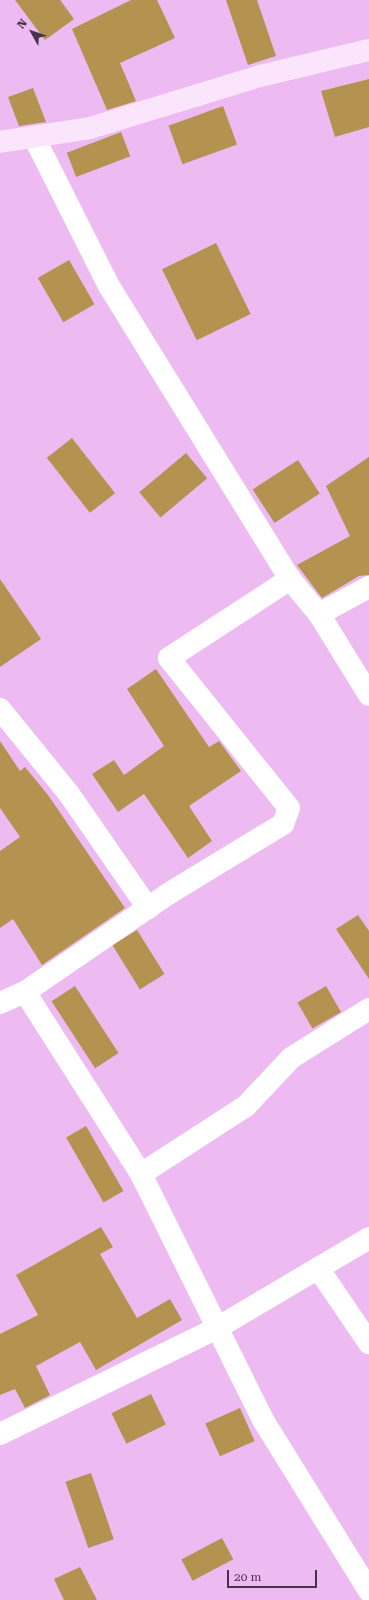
<!DOCTYPE html>
<html>
<head>
<meta charset="utf-8">
<style>
  body { margin:0 }
  #map { position:relative; width:369px; height:1600px; overflow:hidden; background:#edbaf2; font-family:"Roboto Serif",serif }
  div>[style] { position:absolute }
  .building>* { inset:0; background:#b49350; transform-origin:0 0 }
  .street>* { height:22px; margin:-11px; padding:0 11px; transform-origin:11px; border-radius:11px; background:#fff }
  .secondary>* { height:22px; margin:-11px; padding:0 11px; transform-origin:11px; border-radius:11px; background:#fae5fc }
  span { translate:-50% -50%; white-space:nowrap; text-align:center; line-height:1.15; -webkit-text-stroke:3px #edbaf2; paint-order:stroke }
  .north { position:absolute; left:12px; top:12px; width:40px; height:40px; -webkit-text-stroke:3px #edbaf2; paint-order:stroke; rotate:310deg; font-size:11px; font-weight:700; line-height:16px; text-align:center; color:#48344a }
  .north::after { content:''; display:block; margin:auto; width:14px; height:18px; background:#48344a; clip-path:polygon(50% 0,100% 100%,50% 72%,0 100%) }
  .scale { position:absolute; left:227px; top:1570px; width:90px; height:18px; box-sizing:border-box; border:2px solid #48344a; border-top:0; padding-left:5px; font-size:12px; line-height:14px; white-space:nowrap; color:#48344a; -webkit-text-stroke:3px #edbaf2; paint-order:stroke }
</style>
</head>
<body>
<div id="map">
  <div class="building">
    <i style="clip-path:polygon(15px 0,60px 0,74px 19px,45px 40px)"></i>
    <i style="clip-path:polygon(131px 0,157px 0,175px 38px,120px 63px,136px 101px,107px 110px,72px 29px)"></i>
    <i style="clip-path:polygon(226px 0,257px 0,276px 56px,248px 65px)"></i>
    <i style="clip-path:polygon(369px 79px,369px 127px,335px 137px,321px 91px)"></i>
    <i style="clip-path:polygon(33px 88px,46px 122px,19px 126px,8px 97px)"></i>
    <i style="left:223px;top:106px;width:41px;height:58px;rotate:70deg"></i>
    <i style="left:121px;top:132px;width:26px;height:58px;rotate:69deg"></i>
    <i style="left:216px;top:243px;width:79px;height:60px;rotate:64deg"></i>
    <i style="left:69px;top:260px;width:51px;height:36px;rotate:60deg"></i>
    <i style="left:72px;top:438px;width:70px;height:32px;rotate:52deg"></i>
    <i style="left:186px;top:453px;width:33px;height:61px;rotate:50deg"></i>
    <i style="clip-path:polygon(369px 457px,369px 575px,359px 576px,322px 598px,297px 565px,350px 536px,326px 486px)"></i>
    <i style="left:298px;top:460px;width:40px;height:54px;rotate:57deg"></i>
    <i style="clip-path:polygon(0 579px,41px 639px,0 667px)"></i>
    <i style="clip-path:polygon(156px 669px,209px 747px,219px 741px,241px 771px,189px 806px,212px 841px,188px 858px,144px 794px,118px 812px,92px 774px,114px 760px,124px 775px,164px 746px,127px 689px)"></i>
    <i style="clip-path:polygon(0 741px,20px 771px,25px 767px,48px 795px,125px 908px,42px 965px,13px 919px,0 928px,0 851px,20px 837px,0 808px)"></i>
    <i style="clip-path:polygon(358px 915px,369px 931px,369px 979px,336px 929px)"></i>
    <i style="left:137px;top:930px;width:52px;height:29px;rotate:58deg"></i>
    <i style="left:75px;top:986px;width:80px;height:28px;rotate:57deg"></i>
    <i style="left:326px;top:986px;width:30px;height:33px;rotate:60deg"></i>
    <i style="left:86px;top:1126px;width:75px;height:23px;rotate:60deg"></i>
    <i style="clip-path:polygon(101px 1227px,113px 1247px,100px 1254px,137px 1318px,170px 1299px,182px 1320px,96px 1370px,80px 1342px,36px 1366px,50px 1395px,25px 1408px,15px 1389px,0 1395px,0 1334px,38px 1315px,16px 1275px)"></i>
    <i style="left:151px;top:1394px;width:34px;height:44px;rotate:64deg"></i>
    <i style="left:240px;top:1408px;width:36px;height:38px;rotate:66deg"></i>
    <i style="left:91px;top:1473px;width:70px;height:27px;rotate:71deg"></i>
    <i style="left:222px;top:1538px;width:24px;height:46px;rotate:62deg"></i>
    <i style="clip-path:polygon(80px 1567px,97px 1600px,64px 1600px,54px 1579px)"></i>
  </div>
  <div class="street">
    <i style="left:35px;top:139px;width:165px;rotate:63.3deg"></i>
    <i style="left:109px;top:286px;width:344px;rotate:58.3deg"></i>
    <i style="left:290px;top:579px;width:45px;rotate:50.4deg"></i>
    <i style="left:319px;top:614px;width:95px;rotate:58.3deg"></i>
    <i style="left:319px;top:614px;width:57px;rotate:-28.4deg"></i>
    <i style="left:0;top:709px;width:109px;rotate:50.9deg"></i>
    <i style="left:69px;top:794px;width:139px;rotate:55.3deg"></i>
    <i style="left:25px;top:992px;width:173px;rotate:-34.4deg"></i>
    <i style="left:168px;top:894px;width:135px;rotate:-31.3deg"></i>
    <i style="left:283px;top:824px;width:17px;rotate:-69deg"></i>
    <i style="left:289px;top:808px;width:192px;rotate:-128.7deg"></i>
    <i style="left:169px;top:658px;width:145px;rotate:-33.1deg"></i>
    <i style="left:0;top:1003px;width:27px;rotate:-24deg"></i>
    <i style="left:25px;top:992px;width:216px;rotate:57.5deg"></i>
    <i style="left:141px;top:1174px;width:125px;rotate:-32.9deg"></i>
    <i style="left:246px;top:1106px;width:66px;rotate:-46.8deg"></i>
    <i style="left:291px;top:1058px;width:92px;rotate:-32.1deg"></i>
    <i style="left:141px;top:1174px;width:275px;rotate:63.6deg"></i>
    <i style="left:263px;top:1420px;width:201px;rotate:58.2deg"></i>
    <i style="left:318px;top:1268px;width:91px;rotate:55.8deg"></i>
    <i style="left:0;top:1434px;width:242px;rotate:-26deg"></i>
    <i style="left:217px;top:1328px;width:177px;rotate:-30.6deg"></i>
  </div>
  <div class="secondary">
    <i style="left:0;top:142px;width:91px;rotate:-8.8deg"></i>
    <i style="left:90px;top:128px;width:178px;rotate:-17deg"></i>
    <i style="left:260px;top:76px;width:112px;rotate:-13.4deg"></i>
  </div>
  <div class="north">N</div>
  <div class="scale">20 m</div>
</div>
</body>
</html>
